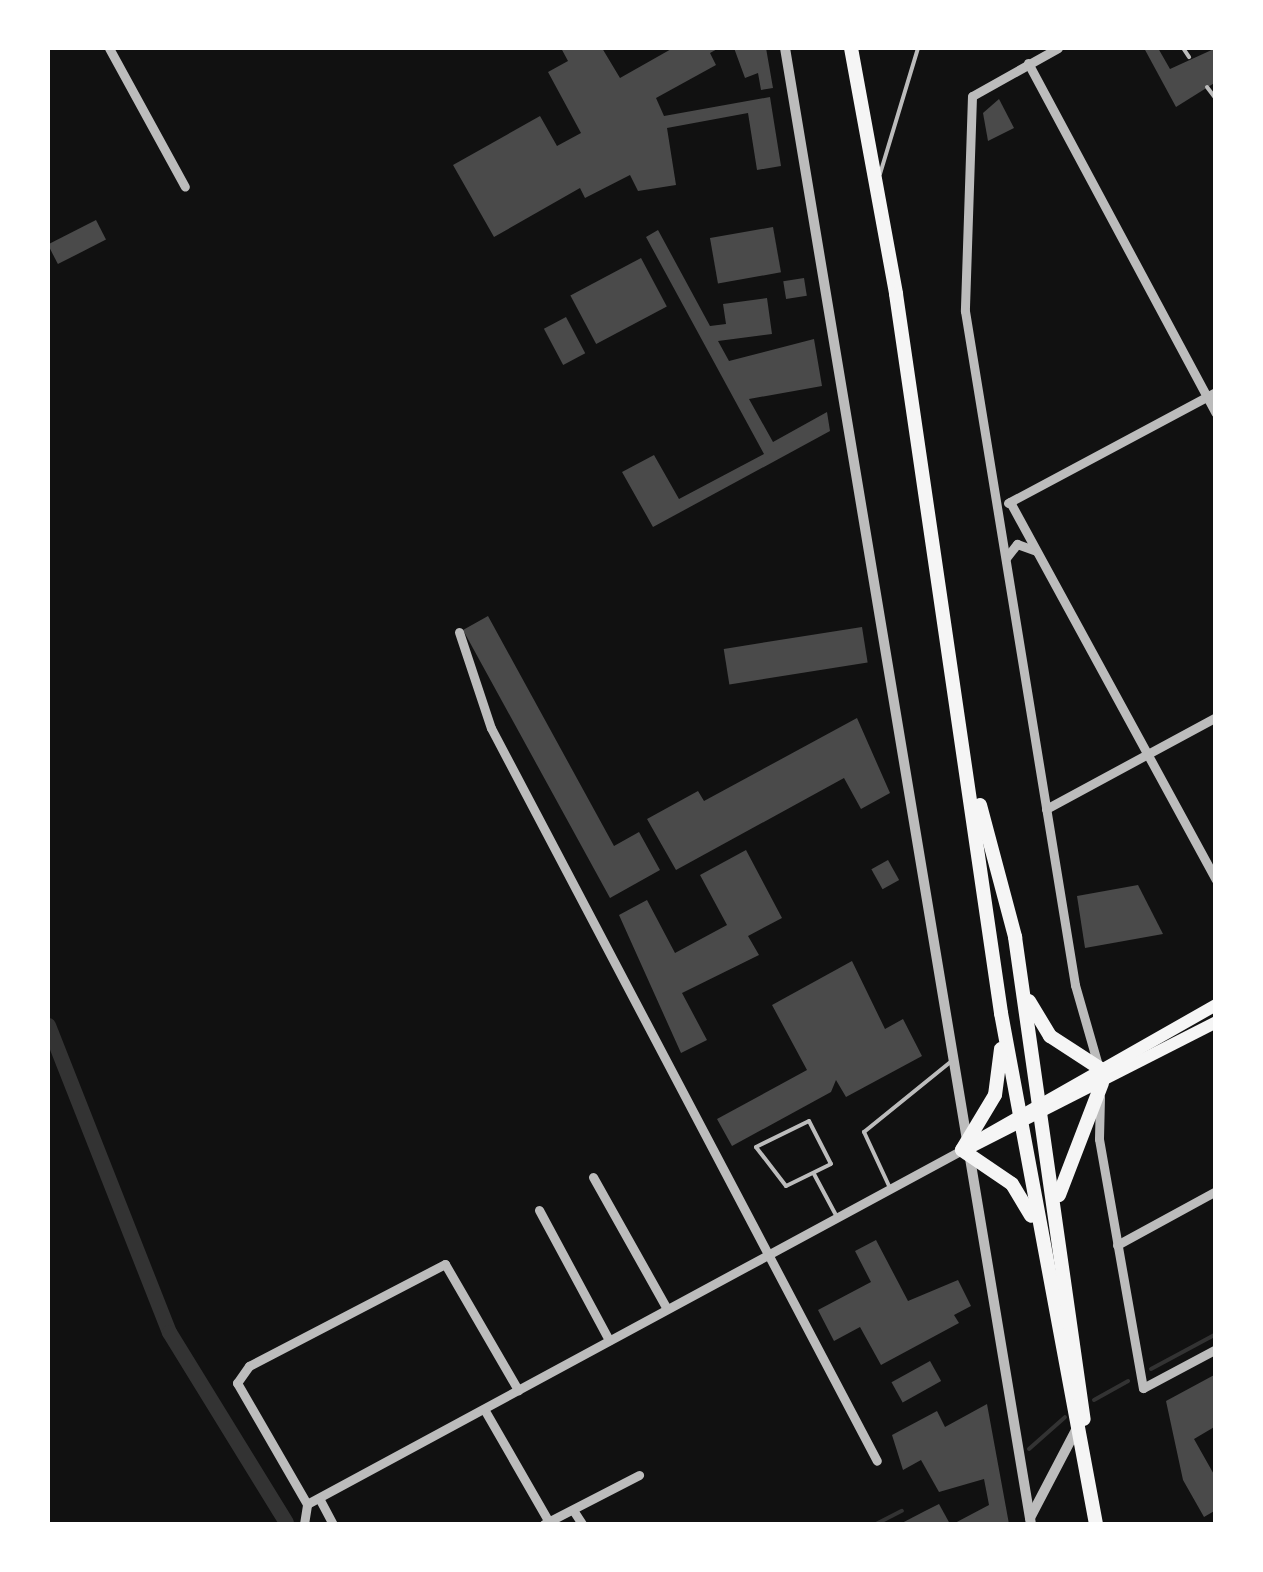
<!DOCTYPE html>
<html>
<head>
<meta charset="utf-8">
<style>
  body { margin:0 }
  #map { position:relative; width:1263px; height:1572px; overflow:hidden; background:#111; font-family:Ubuntu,sans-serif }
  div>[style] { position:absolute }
  .stream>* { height:4px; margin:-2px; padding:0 2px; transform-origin:2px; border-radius:2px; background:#333 }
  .canal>* { height:15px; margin:-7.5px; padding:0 7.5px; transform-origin:7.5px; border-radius:7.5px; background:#333 }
  .building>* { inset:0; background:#4a4a4a; transform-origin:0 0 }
  .service>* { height:4px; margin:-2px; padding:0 2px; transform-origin:2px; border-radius:2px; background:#bcbcbc }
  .minor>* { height:9px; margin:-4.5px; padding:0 4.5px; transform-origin:4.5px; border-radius:4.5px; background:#bcbcbc }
  .tertiary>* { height:10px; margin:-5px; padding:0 5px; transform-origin:5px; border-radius:5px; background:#bcbcbc }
  .secondary>* { height:12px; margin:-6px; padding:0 6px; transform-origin:6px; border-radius:6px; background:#f5f5f5 }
  .trunk>* { height:14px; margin:-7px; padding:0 7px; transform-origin:7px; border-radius:7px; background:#f5f5f5 }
  span { translate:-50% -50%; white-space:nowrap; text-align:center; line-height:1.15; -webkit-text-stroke:9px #fff; paint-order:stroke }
  .frame { position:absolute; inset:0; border:50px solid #fff; pointer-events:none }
</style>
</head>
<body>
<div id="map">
  <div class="stream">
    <i style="left:1151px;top:1369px;width:74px;rotate:-28.3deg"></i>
    <i style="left:1094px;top:1400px;width:39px;rotate:-29deg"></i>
    <i style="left:1029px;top:1449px;width:48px;rotate:-41.6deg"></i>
    <i style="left:876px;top:1524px;width:29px;rotate:-27deg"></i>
  </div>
  <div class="canal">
    <i style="left:48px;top:1025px;width:330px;rotate:68.5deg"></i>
    <i style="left:169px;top:1332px;width:223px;rotate:58.4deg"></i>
  </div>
  <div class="building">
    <i style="clip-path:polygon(561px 48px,602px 48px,620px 78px,673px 48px,719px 48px,710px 53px,716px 65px,656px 98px,664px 116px,770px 97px,781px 166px,757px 170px,748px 113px,667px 128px,676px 185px,638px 191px,630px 175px,585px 198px,580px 188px,494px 237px,453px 165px,540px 116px,557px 146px,581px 133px,548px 72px,568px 61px)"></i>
    <i style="clip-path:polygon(734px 48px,766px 48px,773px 88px,761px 90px,758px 73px,745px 78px)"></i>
    <i style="clip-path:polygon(1144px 48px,1158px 48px,1170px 69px,1216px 48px,1216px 82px,1176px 107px)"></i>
    <i style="clip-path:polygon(999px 99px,1014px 128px,988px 141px,983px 113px)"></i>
    <i style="left:96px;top:220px;width:22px;height:54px;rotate:63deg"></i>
    <i style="left:773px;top:227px;width:46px;height:64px;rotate:80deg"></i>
    <i style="clip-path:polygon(658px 230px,710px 326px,726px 324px,723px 304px,767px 298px,772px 334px,718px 341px,729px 361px,814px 339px,822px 386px,749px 399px,773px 442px,827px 412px,830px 431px,653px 527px,622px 472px,654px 455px,679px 499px,764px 454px,646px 237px)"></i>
    <i style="left:641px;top:258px;width:55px;height:80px;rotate:62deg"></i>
    <i style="left:804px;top:278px;width:18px;height:21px;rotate:81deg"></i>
    <i style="left:566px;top:317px;width:41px;height:25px;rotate:62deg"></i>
    <i style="clip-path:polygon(488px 616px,614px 846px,639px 832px,660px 870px,610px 898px,463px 630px)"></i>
    <i style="left:862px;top:627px;width:36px;height:140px;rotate:81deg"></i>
    <i style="clip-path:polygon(857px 718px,890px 793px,861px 809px,844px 778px,676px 870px,647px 819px,698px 791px,704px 801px)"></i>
    <i style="clip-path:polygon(746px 850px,782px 918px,748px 936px,759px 955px,682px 993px,707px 1040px,681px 1053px,619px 915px,647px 900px,675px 953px,727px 925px,700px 875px)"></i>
    <i style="left:888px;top:860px;width:23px;height:19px;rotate:61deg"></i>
    <i style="clip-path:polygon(1138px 885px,1163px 934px,1085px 948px,1077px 896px)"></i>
    <i style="clip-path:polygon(852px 961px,885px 1029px,903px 1019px,922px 1056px,846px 1097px,836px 1080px,831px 1092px,732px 1146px,717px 1119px,807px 1070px,772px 1005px)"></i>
    <i style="clip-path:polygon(876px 1240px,908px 1301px,958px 1280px,971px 1306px,954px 1315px,959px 1323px,881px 1365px,860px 1327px,834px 1341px,818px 1310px,871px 1282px,855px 1251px)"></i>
    <i style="left:930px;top:1361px;width:23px;height:44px;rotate:61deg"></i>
    <i style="clip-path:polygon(1216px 1374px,1216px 1426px,1194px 1439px,1216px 1478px,1216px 1510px,1204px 1517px,1183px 1480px,1166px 1401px)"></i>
    <i style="clip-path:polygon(987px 1404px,1009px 1524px,953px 1524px,989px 1505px,984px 1479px,939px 1492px,921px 1460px,903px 1470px,892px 1435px,937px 1411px,945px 1427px)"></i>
    <i style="clip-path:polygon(939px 1504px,950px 1524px,900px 1524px,925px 1511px)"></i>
  </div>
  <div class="service">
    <i style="left:1183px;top:48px;width:11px;rotate:56deg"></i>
    <i style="left:1207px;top:87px;width:15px;rotate:53deg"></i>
    <i style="left:880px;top:174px;width:132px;rotate:-73.2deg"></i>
    <i style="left:809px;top:1121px;width:48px;rotate:62.9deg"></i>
    <i style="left:831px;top:1164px;width:50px;rotate:153.9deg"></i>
    <i style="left:786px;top:1186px;width:49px;rotate:-127.6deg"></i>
    <i style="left:756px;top:1147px;width:59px;rotate:-26.1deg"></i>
    <i style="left:814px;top:1174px;width:49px;rotate:61.9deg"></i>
    <i style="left:890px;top:1188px;width:62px;rotate:-114.9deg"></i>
    <i style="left:864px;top:1132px;width:114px;rotate:-39deg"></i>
  </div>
  <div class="minor">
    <i style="left:109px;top:48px;width:158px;rotate:61.3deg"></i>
    <i style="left:1058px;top:48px;width:98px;rotate:150.8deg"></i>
    <i style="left:972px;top:96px;width:215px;rotate:91.9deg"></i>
    <i style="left:965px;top:311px;width:683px;rotate:80.73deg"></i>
    <i style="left:1075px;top:985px;width:83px;rotate:74deg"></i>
    <i style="left:1028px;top:63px;width:397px;rotate:61.8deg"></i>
    <i style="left:1010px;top:502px;width:430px;rotate:61.4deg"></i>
    <i style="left:1008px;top:503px;width:236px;rotate:-28.1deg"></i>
    <i style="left:1006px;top:558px;width:18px;rotate:-52deg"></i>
    <i style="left:1017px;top:544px;width:20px;rotate:20deg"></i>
    <i style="left:459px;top:632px;width:101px;rotate:71.6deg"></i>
    <i style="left:491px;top:728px;width:828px;rotate:62.23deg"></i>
    <i style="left:1046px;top:809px;width:193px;rotate:-28.4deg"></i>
    <i style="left:1100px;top:1097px;width:42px;rotate:91.4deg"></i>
    <i style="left:1099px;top:1139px;width:253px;rotate:80deg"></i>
    <i style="left:1143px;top:1388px;width:83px;rotate:-28.1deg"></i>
    <i style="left:593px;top:1177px;width:151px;rotate:60.7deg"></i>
    <i style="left:539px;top:1210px;width:148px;rotate:61.7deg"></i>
    <i style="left:1117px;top:1245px;width:113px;rotate:-28.6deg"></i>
    <i style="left:484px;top:1409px;width:130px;rotate:60.1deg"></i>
    <i style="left:319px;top:1498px;width:30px;rotate:62deg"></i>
    <i style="left:307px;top:1504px;width:745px;rotate:-28.39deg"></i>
    <i style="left:307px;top:1504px;width:140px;rotate:-120deg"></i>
    <i style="left:237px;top:1383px;width:21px;rotate:-55deg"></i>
    <i style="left:249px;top:1366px;width:221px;rotate:-27.5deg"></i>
    <i style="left:445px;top:1264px;width:146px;rotate:59.9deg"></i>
    <i style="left:573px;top:1510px;width:17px;rotate:57deg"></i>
    <i style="left:304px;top:1524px;width:20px;rotate:-81deg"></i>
    <i style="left:544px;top:1524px;width:107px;rotate:-27.3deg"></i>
  </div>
  <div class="tertiary">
    <i style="left:785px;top:48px;width:1496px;rotate:80.54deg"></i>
    <i style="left:1030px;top:1518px;width:99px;rotate:-62.4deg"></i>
  </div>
  <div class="secondary">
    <i style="left:973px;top:1146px;width:273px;rotate:-27deg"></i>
    <i style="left:966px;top:1147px;width:288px;rotate:-29.6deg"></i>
  </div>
  <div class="trunk">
    <i style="left:851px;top:48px;width:250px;rotate:79.6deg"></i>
    <i style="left:896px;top:294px;width:727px;rotate:81.69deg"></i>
    <i style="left:1001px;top:1013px;width:520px;rotate:79.47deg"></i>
    <i style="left:980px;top:805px;width:137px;rotate:75.1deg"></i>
    <i style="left:1015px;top:937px;width:487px;rotate:81.9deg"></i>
    <i style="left:1029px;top:1001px;width:41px;rotate:59deg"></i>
    <i style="left:1050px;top:1036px;width:59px;rotate:33.1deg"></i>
    <i style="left:1001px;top:1049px;width:46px;rotate:97.4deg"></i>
    <i style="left:995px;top:1095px;width:64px;rotate:121deg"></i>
    <i style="left:962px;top:1150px;width:60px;rotate:34.2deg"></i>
    <i style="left:1012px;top:1184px;width:37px;rotate:59deg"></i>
    <i style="left:1059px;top:1195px;width:120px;rotate:-69deg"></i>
  </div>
  <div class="frame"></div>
</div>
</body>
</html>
